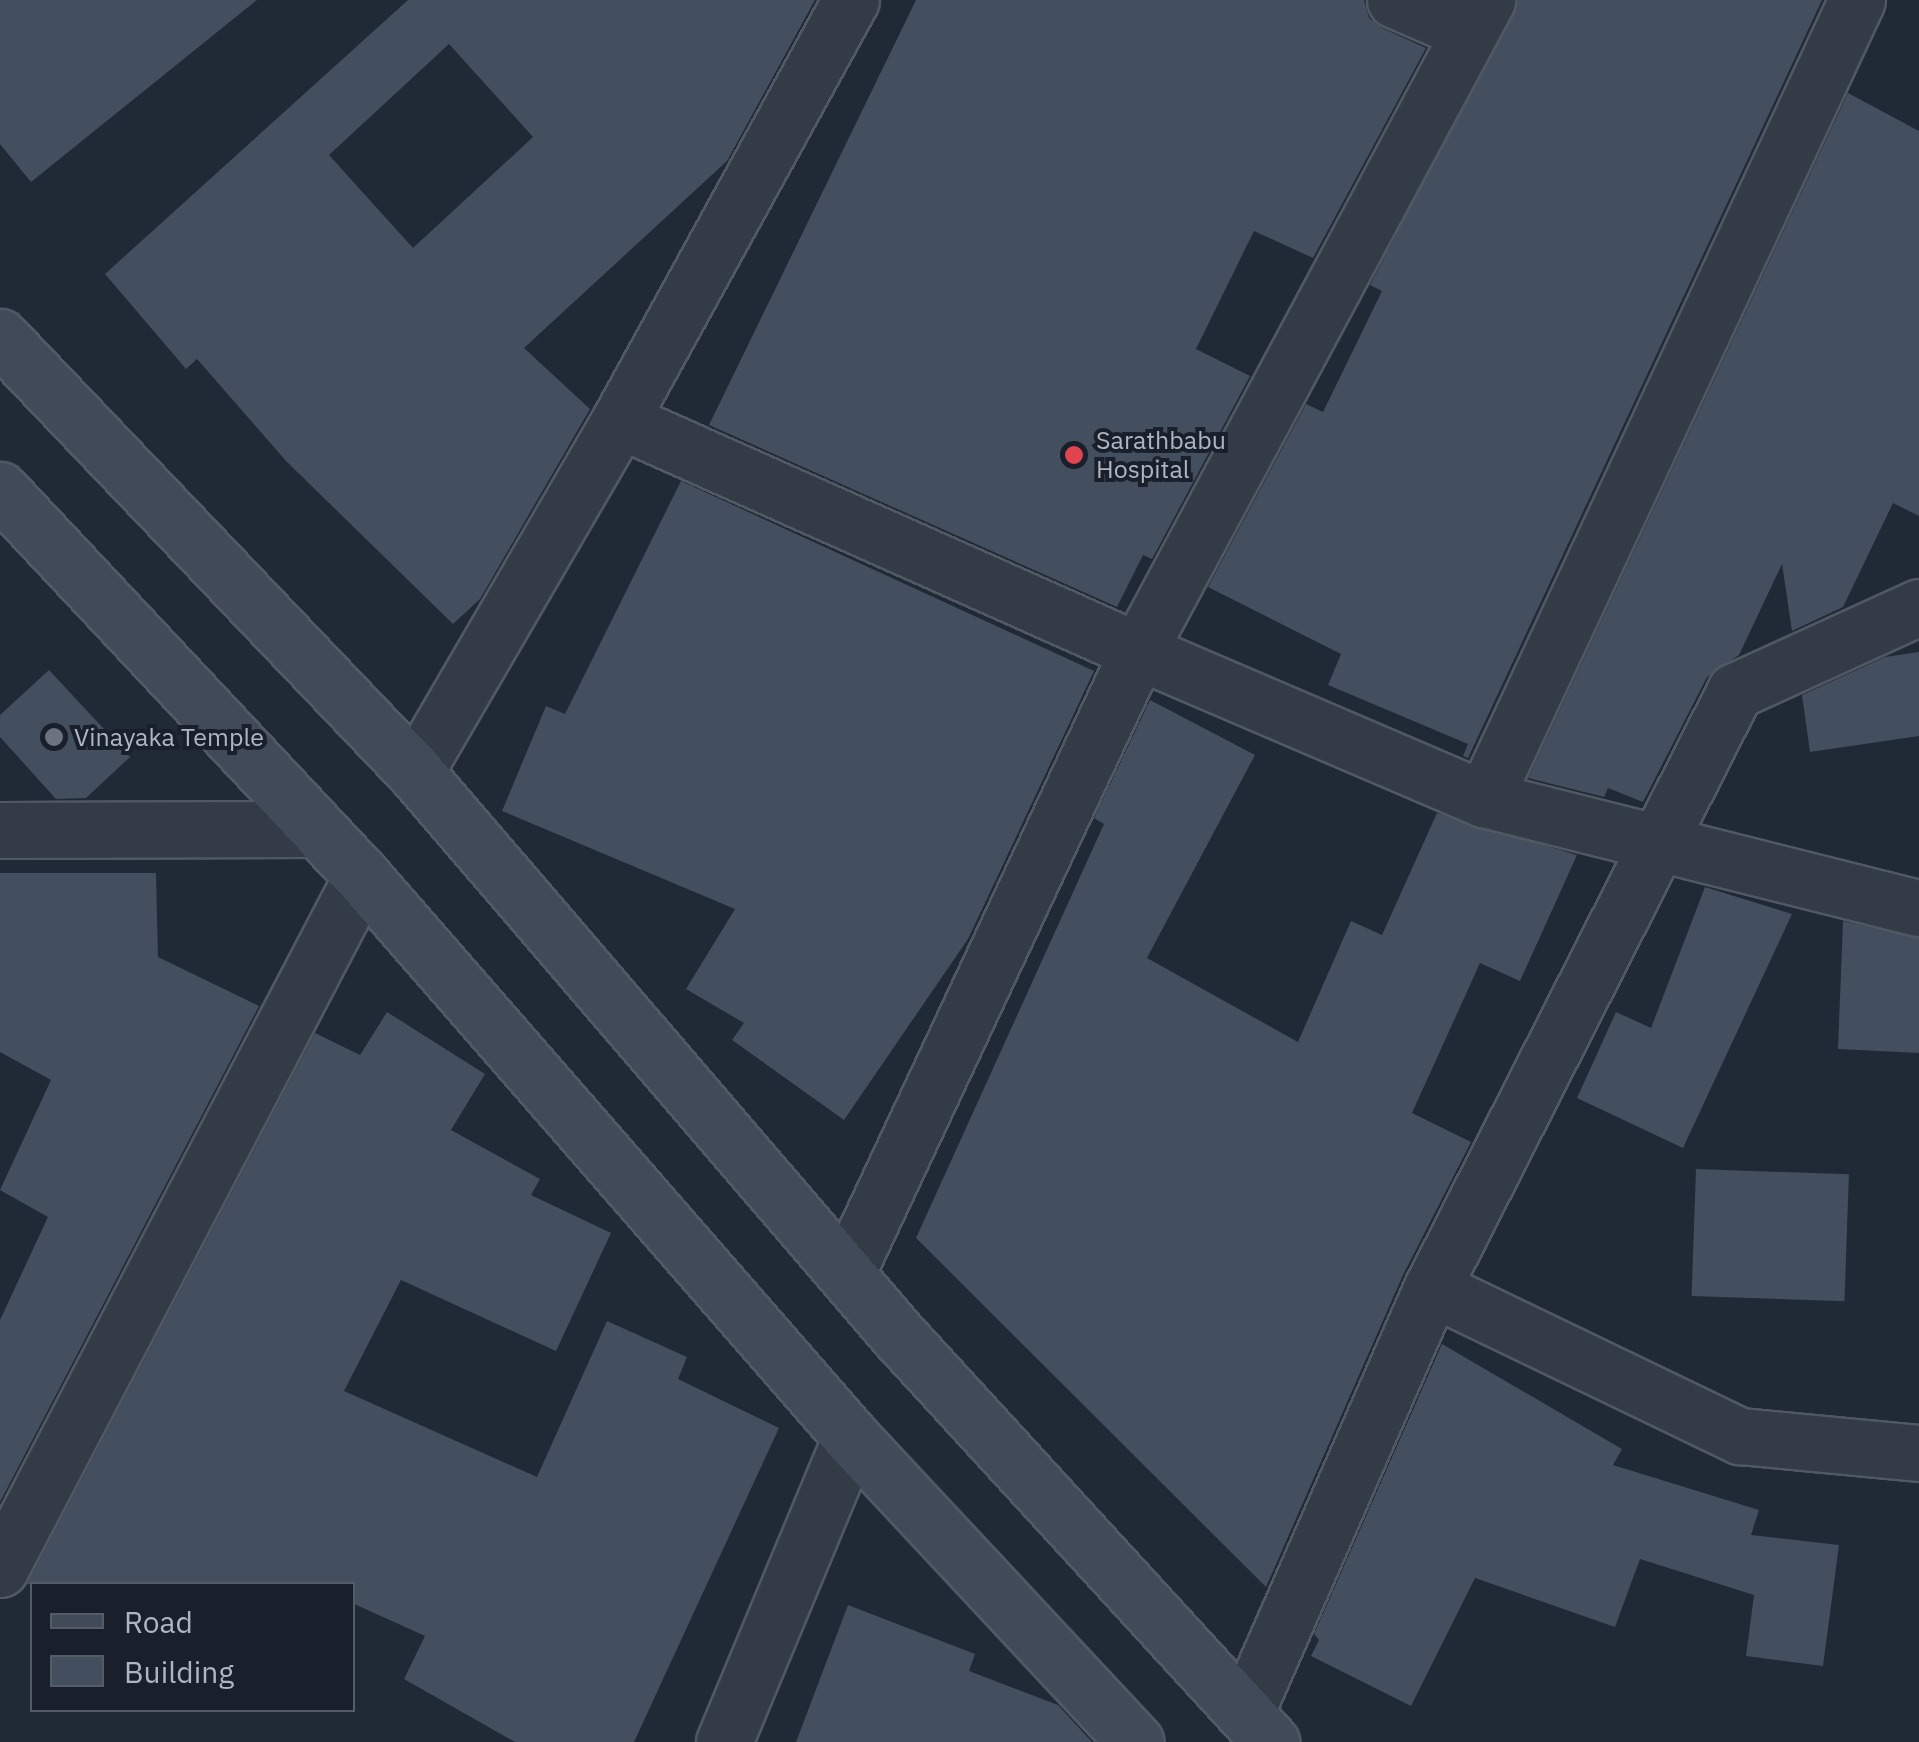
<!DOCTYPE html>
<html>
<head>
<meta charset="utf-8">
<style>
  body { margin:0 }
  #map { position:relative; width:1919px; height:1742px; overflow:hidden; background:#202936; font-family:"IBM Plex Sans",sans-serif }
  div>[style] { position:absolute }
  .building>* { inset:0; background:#434e5e; transform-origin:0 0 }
  .roads { filter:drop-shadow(2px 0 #515864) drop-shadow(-2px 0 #515864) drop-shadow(0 2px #515864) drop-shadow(0 -2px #515864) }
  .street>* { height:55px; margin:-27.5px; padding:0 27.5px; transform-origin:27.5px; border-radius:27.5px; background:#333b46 }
  .secondary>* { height:55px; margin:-27.5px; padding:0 27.5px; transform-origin:27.5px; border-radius:27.5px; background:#414a59 }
  .dots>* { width:28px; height:28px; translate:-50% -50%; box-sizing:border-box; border:5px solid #19202b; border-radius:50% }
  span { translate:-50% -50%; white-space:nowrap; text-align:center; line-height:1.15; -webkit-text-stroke:8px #19202b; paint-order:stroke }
  .poi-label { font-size:25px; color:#adb5c3 }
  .left { translate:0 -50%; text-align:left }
  .legend { position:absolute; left:30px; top:1582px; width:325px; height:130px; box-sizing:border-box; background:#19202b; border:2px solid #545c68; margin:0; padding:12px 18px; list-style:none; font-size:30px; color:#adb5c3 }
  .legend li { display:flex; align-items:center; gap:20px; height:50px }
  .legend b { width:50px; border:2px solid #545c68 }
</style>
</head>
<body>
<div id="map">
  <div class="building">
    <i style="clip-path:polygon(0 0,257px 0,31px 182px,0 144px)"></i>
    <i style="clip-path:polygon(evenodd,408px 0,815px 0,727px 161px,524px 348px,590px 409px,480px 599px,453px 624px,286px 461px,197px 359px,186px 369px,105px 274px,408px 0,449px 44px,533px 137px,413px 248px,329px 155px,449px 44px)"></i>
    <i style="clip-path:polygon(916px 0,1364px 0,1369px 18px,1382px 28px,1426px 48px,1313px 258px,1254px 231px,1196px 349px,1250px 376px,1152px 559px,1143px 555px,1117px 607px,709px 425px)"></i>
    <i style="clip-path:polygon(1518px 0,1822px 0,1468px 758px,1463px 756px,1468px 744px,1328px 685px,1341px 654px,1208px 587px,1306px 404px,1323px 412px,1382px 291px,1370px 285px)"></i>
    <i style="clip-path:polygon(1848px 93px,1919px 131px,1919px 516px,1893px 503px,1843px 607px,1792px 631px,1782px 564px,1739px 655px,1707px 677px,1643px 802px,1608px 788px,1604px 797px,1528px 778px)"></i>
    <i style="clip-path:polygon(681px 481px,1094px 671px,968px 939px,844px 1120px,732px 1040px,744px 1023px,686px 989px,735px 909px,502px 811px,546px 706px,565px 714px)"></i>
    <i style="clip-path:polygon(1919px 652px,1919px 736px,1810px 752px,1802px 695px,1885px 657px)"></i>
    <i style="clip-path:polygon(49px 670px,130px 757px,86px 798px,56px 799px,0 737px,0 715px)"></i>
    <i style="clip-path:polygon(1150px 700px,1255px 755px,1147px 958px,1298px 1042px,1351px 921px,1382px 935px,1437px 813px,1577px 855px,1520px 981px,1480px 963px,1412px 1113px,1471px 1142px,1403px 1275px,1266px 1587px,916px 1238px,1104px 824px,1094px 818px)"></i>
    <i style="clip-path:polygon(0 873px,156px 873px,158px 957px,259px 1006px,0 1502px,0 1320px,48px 1217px,0 1190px,51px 1080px,0 1052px)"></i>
    <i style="clip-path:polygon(1705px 887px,1792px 914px,1683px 1148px,1577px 1098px,1616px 1012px,1651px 1028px)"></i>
    <i style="clip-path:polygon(1843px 921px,1919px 938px,1919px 1053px,1838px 1049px)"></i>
    <i style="clip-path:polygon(387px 1012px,485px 1074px,451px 1130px,540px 1179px,531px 1195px,611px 1233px,556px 1351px,401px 1280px,344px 1391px,537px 1477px,607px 1321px,687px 1357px,678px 1379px,779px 1428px,634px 1742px,515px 1742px,404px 1679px,425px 1636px,352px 1603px,352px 1584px,27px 1584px,315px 1033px,360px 1055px)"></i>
    <i style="left:1696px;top:1169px;width:153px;height:127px;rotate:2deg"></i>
    <i style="clip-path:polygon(1442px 1344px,1622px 1449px,1613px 1465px,1759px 1510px,1751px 1535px,1839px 1545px,1823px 1666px,1746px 1656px,1754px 1595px,1640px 1559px,1615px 1627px,1475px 1578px,1411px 1706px,1311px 1656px,1319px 1640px,1314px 1634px)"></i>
    <i style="clip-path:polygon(848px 1605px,975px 1654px,969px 1671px,1058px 1705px,1092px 1742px,796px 1742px)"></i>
  </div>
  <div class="roads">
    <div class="street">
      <i style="left:1395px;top:0;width:81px;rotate:23.4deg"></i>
      <i style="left:620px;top:420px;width:567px;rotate:24.03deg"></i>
      <i style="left:1138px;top:651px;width:739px;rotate:-61.8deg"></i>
      <i style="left:415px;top:772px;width:407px;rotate:-59.8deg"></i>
      <i style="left:620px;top:420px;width:479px;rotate:-61.2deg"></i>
      <i style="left:1484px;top:799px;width:882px;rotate:-64.98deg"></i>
      <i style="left:0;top:830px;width:315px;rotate:-0.2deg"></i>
      <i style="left:847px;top:1272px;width:686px;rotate:-64.89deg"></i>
      <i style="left:1138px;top:651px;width:376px;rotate:23.2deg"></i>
      <i style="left:1484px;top:799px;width:448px;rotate:14.1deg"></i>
      <i style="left:1432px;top:1288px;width:342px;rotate:25.7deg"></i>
      <i style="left:1740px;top:1436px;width:180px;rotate:5.4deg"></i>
      <i style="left:0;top:1569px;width:782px;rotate:-62.42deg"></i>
      <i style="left:1246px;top:1711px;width:462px;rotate:-66.3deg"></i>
      <i style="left:1432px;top:1288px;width:669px;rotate:-63.09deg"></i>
      <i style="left:1735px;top:691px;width:202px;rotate:-24.5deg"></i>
      <i style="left:724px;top:1742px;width:330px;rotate:-67.4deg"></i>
    </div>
    <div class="secondary">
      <i style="left:0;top:337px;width:601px;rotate:46.35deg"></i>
      <i style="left:415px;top:772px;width:743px;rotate:49.37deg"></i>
      <i style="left:899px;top:1336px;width:551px;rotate:47.5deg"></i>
      <i style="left:0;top:490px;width:529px;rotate:46.84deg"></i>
      <i style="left:362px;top:876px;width:744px;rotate:48.92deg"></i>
      <i style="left:851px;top:1437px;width:417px;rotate:47deg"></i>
    </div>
  </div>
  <div class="dots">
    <i style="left:1074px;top:455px;background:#e0444e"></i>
    <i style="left:54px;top:737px;background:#6b7280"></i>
  </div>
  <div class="poi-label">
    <span class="left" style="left:1096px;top:455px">Sarathbabu<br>Hospital</span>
    <span class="left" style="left:74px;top:737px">Vinayaka Temple</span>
  </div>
  <ul class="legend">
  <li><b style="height:12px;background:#414a59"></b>Road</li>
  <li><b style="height:28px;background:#434e5e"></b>Building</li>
  </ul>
</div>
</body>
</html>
